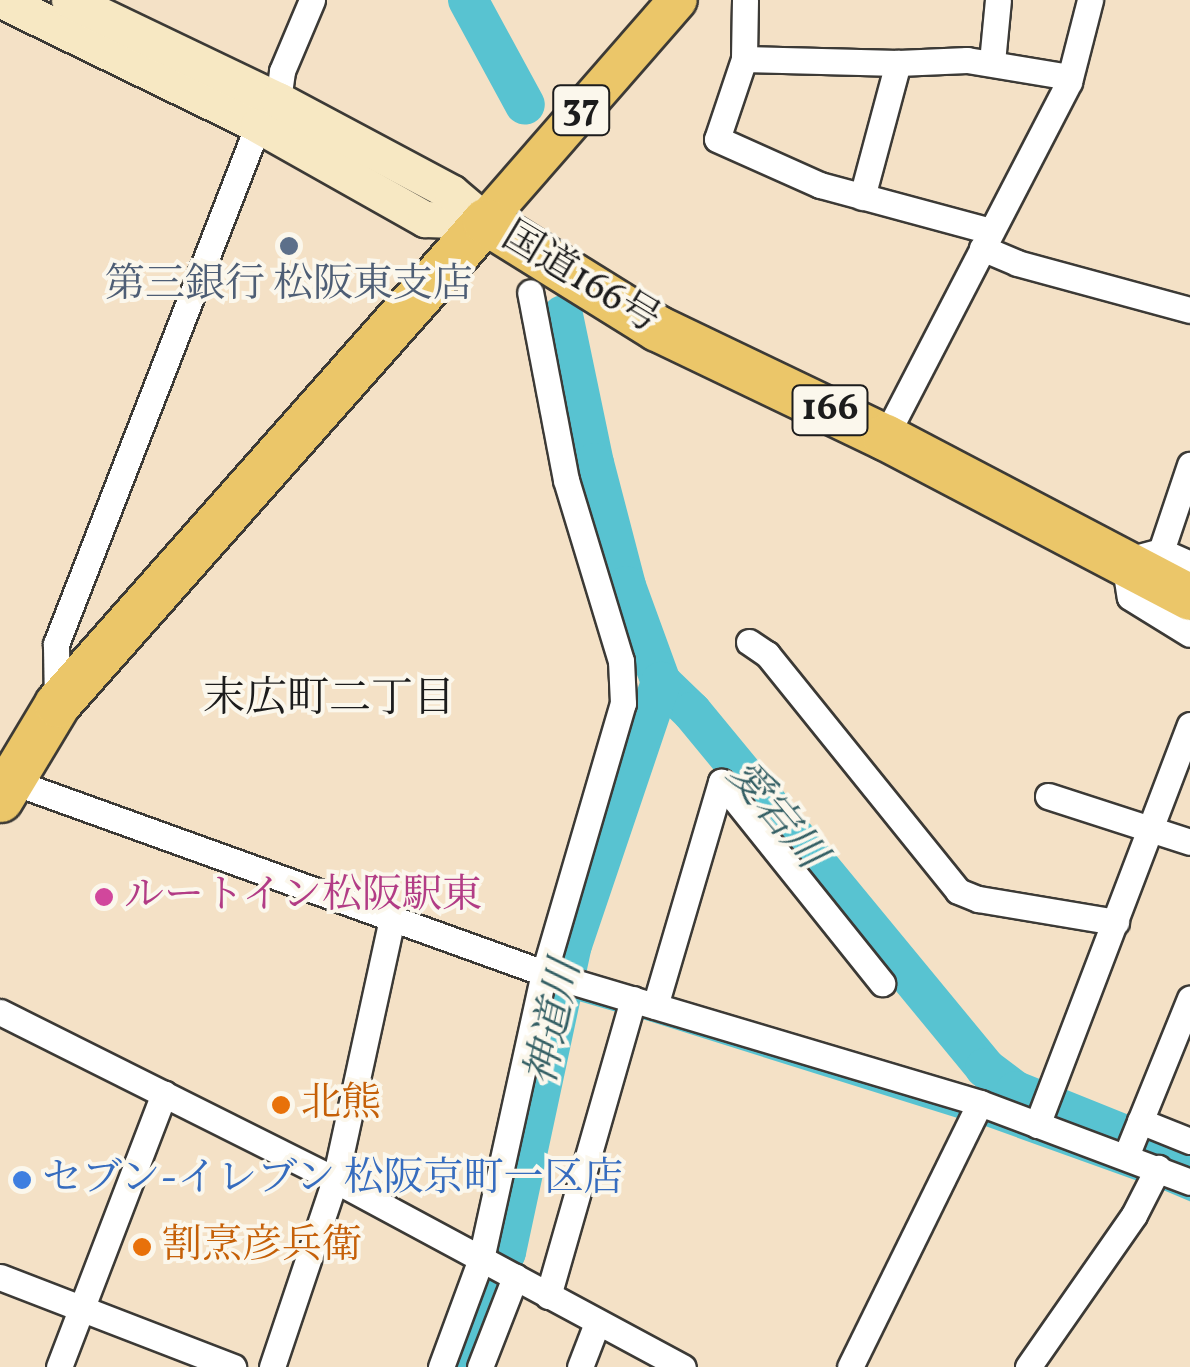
<!DOCTYPE html>
<html>
<head>
<meta charset="utf-8">
<style>
  body { margin:0 }
  #map { position:relative; width:1190px; height:1367px; overflow:hidden; background:#f4e1c6; font-family:Vollkorn,"Noto Serif JP",serif }
  div>[style] { position:absolute }
  .stream>* { height:6px; margin:-3px; padding:0 3px; transform-origin:3px; border-radius:3px; background:#58c3d1 }
  .river>* { height:40px; margin:-20px; padding:0 20px; transform-origin:20px; border-radius:20px; background:#58c3d1 }
  .roads { filter:drop-shadow(2px 0 #3c3a36) drop-shadow(-2px 0 #3c3a36) drop-shadow(0 2px #3c3a36) drop-shadow(0 -2px #3c3a36) }
  .street>* { height:25px; margin:-12.5px; padding:0 12.5px; transform-origin:12.5px; border-radius:12.5px; background:#fff }
  .secondary>* { height:35px; margin:-17.5px; padding:0 17.5px; transform-origin:17.5px; border-radius:17.5px; background:#f7e8c3 }
  .primary>* { height:38px; margin:-19px; padding:0 19px; transform-origin:19px; border-radius:19px; background:#ebc669 }
  .highway>* { height:45px; margin:-22.5px; padding:0 22.5px; transform-origin:22.5px; border-radius:22.5px; background:#ebc669 }
  .dots>* { width:28px; height:28px; translate:-50% -50%; box-sizing:border-box; border:5px solid #fbf7ec; border-radius:50% }
  span { translate:-50% -50%; white-space:nowrap; text-align:center; line-height:1.15; -webkit-text-stroke:8px #fbf7ec; paint-order:stroke }
  .shield-label span { padding:2px 8px; background:#fbf7ec; border:2px solid; border-radius:8px; -webkit-text-stroke-width:0 }
  .shield-label { font-size:38px; color:#1c1c1c; font-weight:700 }
  .street-label { font-size:40px; color:#1c1c1c }
  .service-label { font-size:40px; color:#4e5e75 }
  .hotel-label { font-size:40px; color:#b23c85 }
  .left { translate:0 -50%; text-align:left }
  .food-label { font-size:40px; color:#c56008 }
  .shop-label { font-size:40px; color:#366cbe }
  .neighbourhood-label { font-size:42px; color:#1c1c1c }
  .water-label { font-size:42px; color:#345f64; font-style:italic }
</style>
</head>
<body>
<div id="map">
  <div class="stream">
    <i style="left:562px;top:993px;width:65px;rotate:16.2deg"></i>
    <i style="left:636px;top:1014px;width:348px;rotate:17.4deg"></i>
    <i style="left:980px;top:1121px;width:177px;rotate:19.8deg"></i>
    <i style="left:1159px;top:1185px;width:34px;rotate:23deg"></i>
  </div>
  <div class="river">
    <i style="left:468px;top:0;width:119px;rotate:61.5deg"></i>
    <i style="left:563px;top:315px;width:151px;rotate:78.2deg"></i>
    <i style="left:594px;top:463px;width:127px;rotate:75.4deg"></i>
    <i style="left:626px;top:586px;width:102px;rotate:70deg"></i>
    <i style="left:661px;top:682px;width:43px;rotate:44.1deg"></i>
    <i style="left:692px;top:712px;width:461px;rotate:50.5deg"></i>
    <i style="left:985px;top:1068px;width:39px;rotate:37deg"></i>
    <i style="left:1016px;top:1091px;width:188px;rotate:21.9deg"></i>
    <i style="left:462px;top:1367px;width:123px;rotate:-69.1deg"></i>
    <i style="left:506px;top:1252px;width:314px;rotate:-77.9deg"></i>
    <i style="left:572px;top:945px;width:278px;rotate:-71.3deg"></i>
  </div>
  <div class="roads">
    <div class="street">
      <i style="left:745px;top:0;width:59px;rotate:91deg"></i>
      <i style="left:744px;top:59px;width:154px;rotate:1.5deg"></i>
      <i style="left:898px;top:63px;width:69px;rotate:-2.5deg"></i>
      <i style="left:967px;top:60px;width:104px;rotate:9.4deg"></i>
      <i style="left:744px;top:59px;width:84px;rotate:108.6deg"></i>
      <i style="left:717px;top:139px;width:113px;rotate:24.1deg"></i>
      <i style="left:820px;top:185px;width:177px;rotate:15.1deg"></i>
      <i style="left:992px;top:62px;width:62px;rotate:-84.5deg"></i>
      <i style="left:278px;top:100px;width:29px;rotate:-82deg"></i>
      <i style="left:282px;top:71px;width:77px;rotate:-67.1deg"></i>
      <i style="left:862px;top:197px;width:139px;rotate:-75deg"></i>
      <i style="left:982px;top:248px;width:38px;rotate:23deg"></i>
      <i style="left:1017px;top:263px;width:179px;rotate:15.2deg"></i>
      <i style="left:885px;top:437px;width:400px;rotate:-62.6deg"></i>
      <i style="left:1069px;top:82px;width:85px;rotate:-75.6deg"></i>
      <i style="left:1161px;top:551px;width:91px;rotate:-71.4deg"></i>
      <i style="left:1190px;top:564px;width:32px;rotate:-156deg"></i>
      <i style="left:1161px;top:551px;width:38px;rotate:165deg"></i>
      <i style="left:1124px;top:561px;width:36px;rotate:81deg"></i>
      <i style="left:1130px;top:597px;width:70px;rotate:31.7deg"></i>
      <i style="left:749px;top:642px;width:22px;rotate:34deg"></i>
      <i style="left:767px;top:654px;width:304px;rotate:51.1deg"></i>
      <i style="left:958px;top:891px;width:22px;rotate:22deg"></i>
      <i style="left:978px;top:899px;width:140px;rotate:9.5deg"></i>
      <i style="left:57px;top:704px;width:60px;rotate:-91deg"></i>
      <i style="left:56px;top:644px;width:557px;rotate:-68.73deg"></i>
      <i style="left:8px;top:780px;width:570px;rotate:19.8deg"></i>
      <i style="left:544px;top:973px;width:455px;rotate:16.6deg"></i>
      <i style="left:980px;top:1103px;width:224px;rotate:20.6deg"></i>
      <i style="left:1048px;top:796px;width:149px;rotate:17.9deg"></i>
      <i style="left:655px;top:1006px;width:234px;rotate:-73.6deg"></i>
      <i style="left:721px;top:782px;width:258px;rotate:51.3deg"></i>
      <i style="left:0;top:1012px;width:375px;rotate:26.6deg"></i>
      <i style="left:335px;top:1180px;width:395px;rotate:28.3deg"></i>
      <i style="left:1140px;top:1121px;width:54px;rotate:21.8deg"></i>
      <i style="left:1037px;top:1125px;width:428px;rotate:-69.1deg"></i>
      <i style="left:1126px;top:1156px;width:170px;rotate:-67.9deg"></i>
      <i style="left:0;top:1277px;width:250px;rotate:21.1deg"></i>
      <i style="left:548px;top:1296px;width:309px;rotate:-74deg"></i>
      <i style="left:59px;top:1367px;width:293px;rotate:-69deg"></i>
      <i style="left:272px;top:1367px;width:197px;rotate:-71.4deg"></i>
      <i style="left:335px;top:1180px;width:267px;rotate:-77.7deg"></i>
      <i style="left:441px;top:1367px;width:115px;rotate:-69.7deg"></i>
      <i style="left:481px;top:1259px;width:293px;rotate:-77.6deg"></i>
      <i style="left:544px;top:973px;width:281px;rotate:-73.7deg"></i>
      <i style="left:623px;top:703px;width:42px;rotate:-92.7deg"></i>
      <i style="left:621px;top:661px;width:189px;rotate:-106.9deg"></i>
      <i style="left:566px;top:480px;width:191px;rotate:-100.8deg"></i>
      <i style="left:480px;top:1367px;width:97px;rotate:-68.7deg"></i>
      <i style="left:580px;top:1367px;width:47px;rotate:-68.9deg"></i>
      <i style="left:850px;top:1367px;width:294px;rotate:-63.8deg"></i>
      <i style="left:1028px;top:1367px;width:185px;rotate:-55.1deg"></i>
      <i style="left:1134px;top:1215px;width:53px;rotate:-62.9deg"></i>
    </div>
    <div class="secondary">
      <i style="left:1px;top:0;width:286px;rotate:25.9deg"></i>
      <i style="left:258px;top:125px;width:192px;rotate:29.4deg"></i>
      <i style="left:425px;top:219px;width:60px;rotate:1.9deg"></i>
      <i style="left:69px;top:0;width:232px;rotate:25.6deg"></i>
      <i style="left:278px;top:100px;width:197px;rotate:28.1deg"></i>
      <i style="left:452px;top:193px;width:43px;rotate:40.3deg"></i>
    </div>
    <div class="primary">
      <i style="left:485px;top:221px;width:293px;rotate:-48.9deg"></i>
    </div>
    <div class="highway">
      <i style="left:0;top:799px;width:111px;rotate:-59deg"></i>
      <i style="left:57px;top:704px;width:645px;rotate:-48.45deg"></i>
      <i style="left:485px;top:221px;width:203px;rotate:31.9deg"></i>
      <i style="left:657px;top:328px;width:253px;rotate:25.6deg"></i>
      <i style="left:885px;top:437px;width:344px;rotate:27.7deg"></i>
    </div>
  </div>
  <div class="dots">
    <i style="left:289px;top:246px;background:#5c6f8a"></i>
    <i style="left:104px;top:897px;background:#d1479c"></i>
    <i style="left:281px;top:1105px;background:#e8710a"></i>
    <i style="left:22px;top:1180px;background:#3f7fe0"></i>
    <i style="left:142px;top:1247px;background:#e8710a"></i>
  </div>
  <div class="shield-label">
    <span style="left:581px;top:110px">37</span>
    <span style="left:830px;top:410px">166</span>
  </div>
  <div class="street-label">
    <span style="left:580px;top:279px;rotate:31deg">国道166号</span>
  </div>
  <div class="service-label">
    <span style="left:289px;top:286px">第三銀行 松阪東支店</span>
  </div>
  <div class="hotel-label">
    <span class="left" style="left:124px;top:897px">ルートイン松阪駅東</span>
  </div>
  <div class="food-label">
    <span class="left" style="left:301px;top:1105px">北熊</span>
    <span class="left" style="left:162px;top:1247px">割烹彦兵衛</span>
  </div>
  <div class="shop-label">
    <span class="left" style="left:42px;top:1180px">セブン-イレブン 松阪京町一区店</span>
  </div>
  <div class="neighbourhood-label">
    <span style="left:329px;top:701px">末広町二丁目</span>
  </div>
  <div class="water-label">
    <span style="left:774px;top:816px;rotate:50deg">愛宕川</span>
    <span style="left:556px;top:1023px;rotate:-78deg">神道川</span>
  </div>
</div>
</body>
</html>
